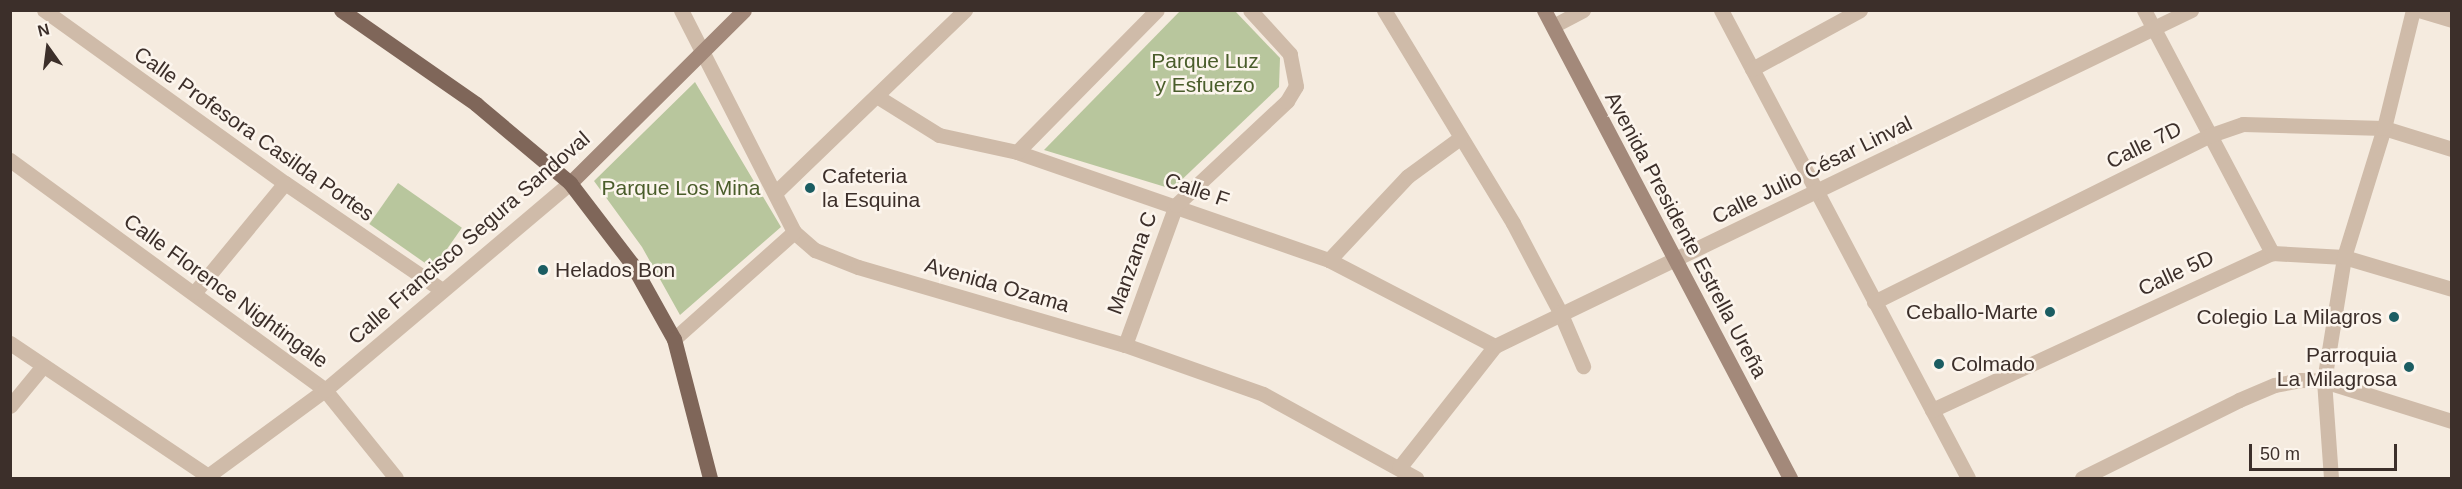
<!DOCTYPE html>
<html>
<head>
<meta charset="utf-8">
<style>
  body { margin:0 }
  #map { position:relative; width:2462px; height:489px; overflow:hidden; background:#f5ebdf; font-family:Helvetica,sans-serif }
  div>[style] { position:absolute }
  .green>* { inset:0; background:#b8c69d; transform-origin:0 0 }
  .street>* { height:15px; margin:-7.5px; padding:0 7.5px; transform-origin:7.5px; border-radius:7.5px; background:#cfbba9 }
  .secondary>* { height:15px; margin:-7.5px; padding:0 7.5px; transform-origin:7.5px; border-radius:7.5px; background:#a3897a }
  .primary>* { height:15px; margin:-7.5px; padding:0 7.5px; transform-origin:7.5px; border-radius:7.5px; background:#7f6659 }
  .dots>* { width:16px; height:16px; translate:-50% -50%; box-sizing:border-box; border:3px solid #fcf5ed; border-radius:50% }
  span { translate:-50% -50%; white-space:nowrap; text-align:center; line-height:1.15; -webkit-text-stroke:5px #fcf5ed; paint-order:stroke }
  .park-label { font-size:21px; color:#4a5d2b }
  .street-label { font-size:21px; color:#3c2f2a }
  .poi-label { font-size:21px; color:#3c2f2a }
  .left { translate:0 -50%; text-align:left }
  .right { translate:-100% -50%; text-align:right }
  .frame { position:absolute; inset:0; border:12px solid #3c2f2a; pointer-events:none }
  .north { position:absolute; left:18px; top:18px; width:60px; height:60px; -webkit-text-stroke:4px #fcf5ed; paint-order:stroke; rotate:346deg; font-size:16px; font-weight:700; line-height:24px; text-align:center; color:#3c2f2a }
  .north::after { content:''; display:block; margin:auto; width:21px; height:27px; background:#3c2f2a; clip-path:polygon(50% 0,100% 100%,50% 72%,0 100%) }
  .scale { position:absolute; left:2249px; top:444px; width:148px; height:27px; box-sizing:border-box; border:3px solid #3c2f2a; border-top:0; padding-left:8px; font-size:18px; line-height:21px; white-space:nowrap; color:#3c2f2a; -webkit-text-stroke:4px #fcf5ed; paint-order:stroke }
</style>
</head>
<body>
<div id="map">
  <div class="green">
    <i style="clip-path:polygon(1181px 10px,1235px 11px,1280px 58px,1279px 87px,1172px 189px,1044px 150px)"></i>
    <i style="clip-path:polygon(695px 82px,781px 227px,680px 315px,642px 247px,594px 181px)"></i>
    <i style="left:398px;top:183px;width:78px;height:50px;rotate:35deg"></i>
  </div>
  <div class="street">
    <i style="left:44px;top:10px;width:297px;rotate:35.7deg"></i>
    <i style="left:285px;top:183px;width:190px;rotate:34.3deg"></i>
    <i style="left:681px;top:10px;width:249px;rotate:63deg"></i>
    <i style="left:794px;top:232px;width:28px;rotate:41deg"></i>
    <i style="left:815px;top:250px;width:46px;rotate:21.6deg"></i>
    <i style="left:858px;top:267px;width:278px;rotate:16.3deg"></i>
    <i style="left:1125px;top:345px;width:146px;rotate:19.5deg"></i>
    <i style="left:1263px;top:394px;width:175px;rotate:28.8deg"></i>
    <i style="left:1384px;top:10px;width:249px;rotate:58.8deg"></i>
    <i style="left:1513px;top:223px;width:101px;rotate:62.2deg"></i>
    <i style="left:1560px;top:312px;width:59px;rotate:66.9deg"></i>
    <i style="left:1721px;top:10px;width:529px;rotate:62.18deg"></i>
    <i style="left:2144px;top:10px;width:275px;rotate:62.2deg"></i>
    <i style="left:2419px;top:10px;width:34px;rotate:17deg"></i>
    <i style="left:1553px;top:26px;width:34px;rotate:-28deg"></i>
    <i style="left:1752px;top:69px;width:123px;rotate:-28.6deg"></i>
    <i style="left:878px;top:97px;width:72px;rotate:31.9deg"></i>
    <i style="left:939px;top:135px;width:80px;rotate:12.3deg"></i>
    <i style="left:1017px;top:152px;width:330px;rotate:19.1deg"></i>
    <i style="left:1329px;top:260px;width:187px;rotate:27.4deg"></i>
    <i style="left:1017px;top:152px;width:199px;rotate:-45.4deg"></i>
    <i style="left:10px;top:160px;width:390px;rotate:36.1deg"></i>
    <i style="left:325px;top:390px;width:113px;rotate:51.1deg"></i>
    <i style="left:775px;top:193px;width:264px;rotate:-43.9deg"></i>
    <i style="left:1329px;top:260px;width:115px;rotate:-46.8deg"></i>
    <i style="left:1408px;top:176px;width:64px;rotate:-36.2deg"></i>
    <i style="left:195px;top:292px;width:141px;rotate:-50.5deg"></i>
    <i style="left:1874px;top:302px;width:376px;rotate:-26.4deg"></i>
    <i style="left:2211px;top:135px;width:34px;rotate:-19deg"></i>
    <i style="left:2243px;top:124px;width:141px;rotate:1.6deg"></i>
    <i style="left:2384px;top:128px;width:71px;rotate:17.2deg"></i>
    <i style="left:674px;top:339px;width:161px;rotate:-41.7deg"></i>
    <i style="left:10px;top:343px;width:239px;rotate:33.9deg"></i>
    <i style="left:1125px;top:345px;width:149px;rotate:-70deg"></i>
    <i style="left:1176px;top:205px;width:152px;rotate:-43.1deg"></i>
    <i style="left:1287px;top:101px;width:17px;rotate:-59deg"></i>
    <i style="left:1296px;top:86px;width:33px;rotate:-101deg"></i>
    <i style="left:1290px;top:54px;width:59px;rotate:-132.3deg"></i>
    <i style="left:10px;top:406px;width:52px;rotate:-50.5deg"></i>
    <i style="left:1932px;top:410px;width:374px;rotate:-24.8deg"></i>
    <i style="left:2272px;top:253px;width:72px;rotate:3.2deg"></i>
    <i style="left:2344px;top:257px;width:113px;rotate:16.5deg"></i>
    <i style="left:1399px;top:468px;width:155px;rotate:-51.8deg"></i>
    <i style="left:1495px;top:346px;width:773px;rotate:-25.77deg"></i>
    <i style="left:205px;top:478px;width:149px;rotate:-36.3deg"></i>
    <i style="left:325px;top:390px;width:321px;rotate:-40.2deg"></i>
    <i style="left:2082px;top:478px;width:175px;rotate:-26.4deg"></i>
    <i style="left:2239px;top:400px;width:39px;rotate:-23deg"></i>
    <i style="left:2275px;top:385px;width:26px;rotate:-11deg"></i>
    <i style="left:2301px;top:380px;width:23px;rotate:2deg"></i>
    <i style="left:2324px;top:381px;width:134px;rotate:17.4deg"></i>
    <i style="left:2331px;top:478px;width:97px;rotate:-94.1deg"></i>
    <i style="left:2324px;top:381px;width:126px;rotate:-80.8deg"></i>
    <i style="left:2344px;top:257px;width:135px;rotate:-72.8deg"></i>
    <i style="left:2384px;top:128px;width:122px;rotate:-76.2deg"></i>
  </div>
  <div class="secondary">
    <i style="left:1544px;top:10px;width:529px;rotate:62.27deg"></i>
    <i style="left:570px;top:183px;width:245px;rotate:-44.8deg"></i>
  </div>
  <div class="primary">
    <i style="left:341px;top:10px;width:165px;rotate:34.8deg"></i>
    <i style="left:476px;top:104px;width:123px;rotate:40deg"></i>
    <i style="left:570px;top:183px;width:102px;rotate:52.6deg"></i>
    <i style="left:632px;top:264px;width:86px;rotate:60.8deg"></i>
    <i style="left:674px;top:339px;width:144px;rotate:75.5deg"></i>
  </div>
  <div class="dots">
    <i style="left:810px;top:188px;background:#1b5d62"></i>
    <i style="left:543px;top:270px;background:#1b5d62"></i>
    <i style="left:2050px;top:312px;background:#1b5d62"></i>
    <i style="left:2394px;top:317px;background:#1b5d62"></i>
    <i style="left:1939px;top:364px;background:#1b5d62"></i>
    <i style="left:2409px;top:367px;background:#1b5d62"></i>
  </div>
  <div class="park-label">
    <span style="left:1205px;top:73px">Parque Luz<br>y Esfuerzo</span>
    <span style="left:681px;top:188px">Parque Los Mina</span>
  </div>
  <div class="street-label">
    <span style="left:254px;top:134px;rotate:35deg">Calle Profesora Casilda Portes</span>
    <span style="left:2144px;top:145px;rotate:-26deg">Calle 7D</span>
    <span style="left:1812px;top:170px;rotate:-26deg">Calle Julio César Linval</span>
    <span style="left:1197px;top:190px;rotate:19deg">Calle F</span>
    <span style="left:1686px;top:235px;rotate:62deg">Avenida Presidente Estrella Ureña</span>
    <span style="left:469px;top:238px;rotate:-41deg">Calle Francisco Segura Sandoval</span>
    <span style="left:1132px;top:263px;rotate:-70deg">Manzana C</span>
    <span style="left:2176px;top:273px;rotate:-25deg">Calle 5D</span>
    <span style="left:997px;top:285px;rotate:16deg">Avenida Ozama</span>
    <span style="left:226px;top:291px;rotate:36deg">Calle Florence Nightingale</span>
  </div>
  <div class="poi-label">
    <span class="left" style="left:822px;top:188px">Cafeteria<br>la Esquina</span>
    <span class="left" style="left:555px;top:270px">Helados Bon</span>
    <span class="right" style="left:2038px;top:312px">Ceballo-Marte</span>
    <span class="right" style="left:2382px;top:317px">Colegio La Milagros</span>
    <span class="right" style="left:2397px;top:367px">Parroquia<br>La Milagrosa</span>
    <span class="left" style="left:1951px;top:364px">Colmado</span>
  </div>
  <div class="frame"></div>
  <div class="north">N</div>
  <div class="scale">50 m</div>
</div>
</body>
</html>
